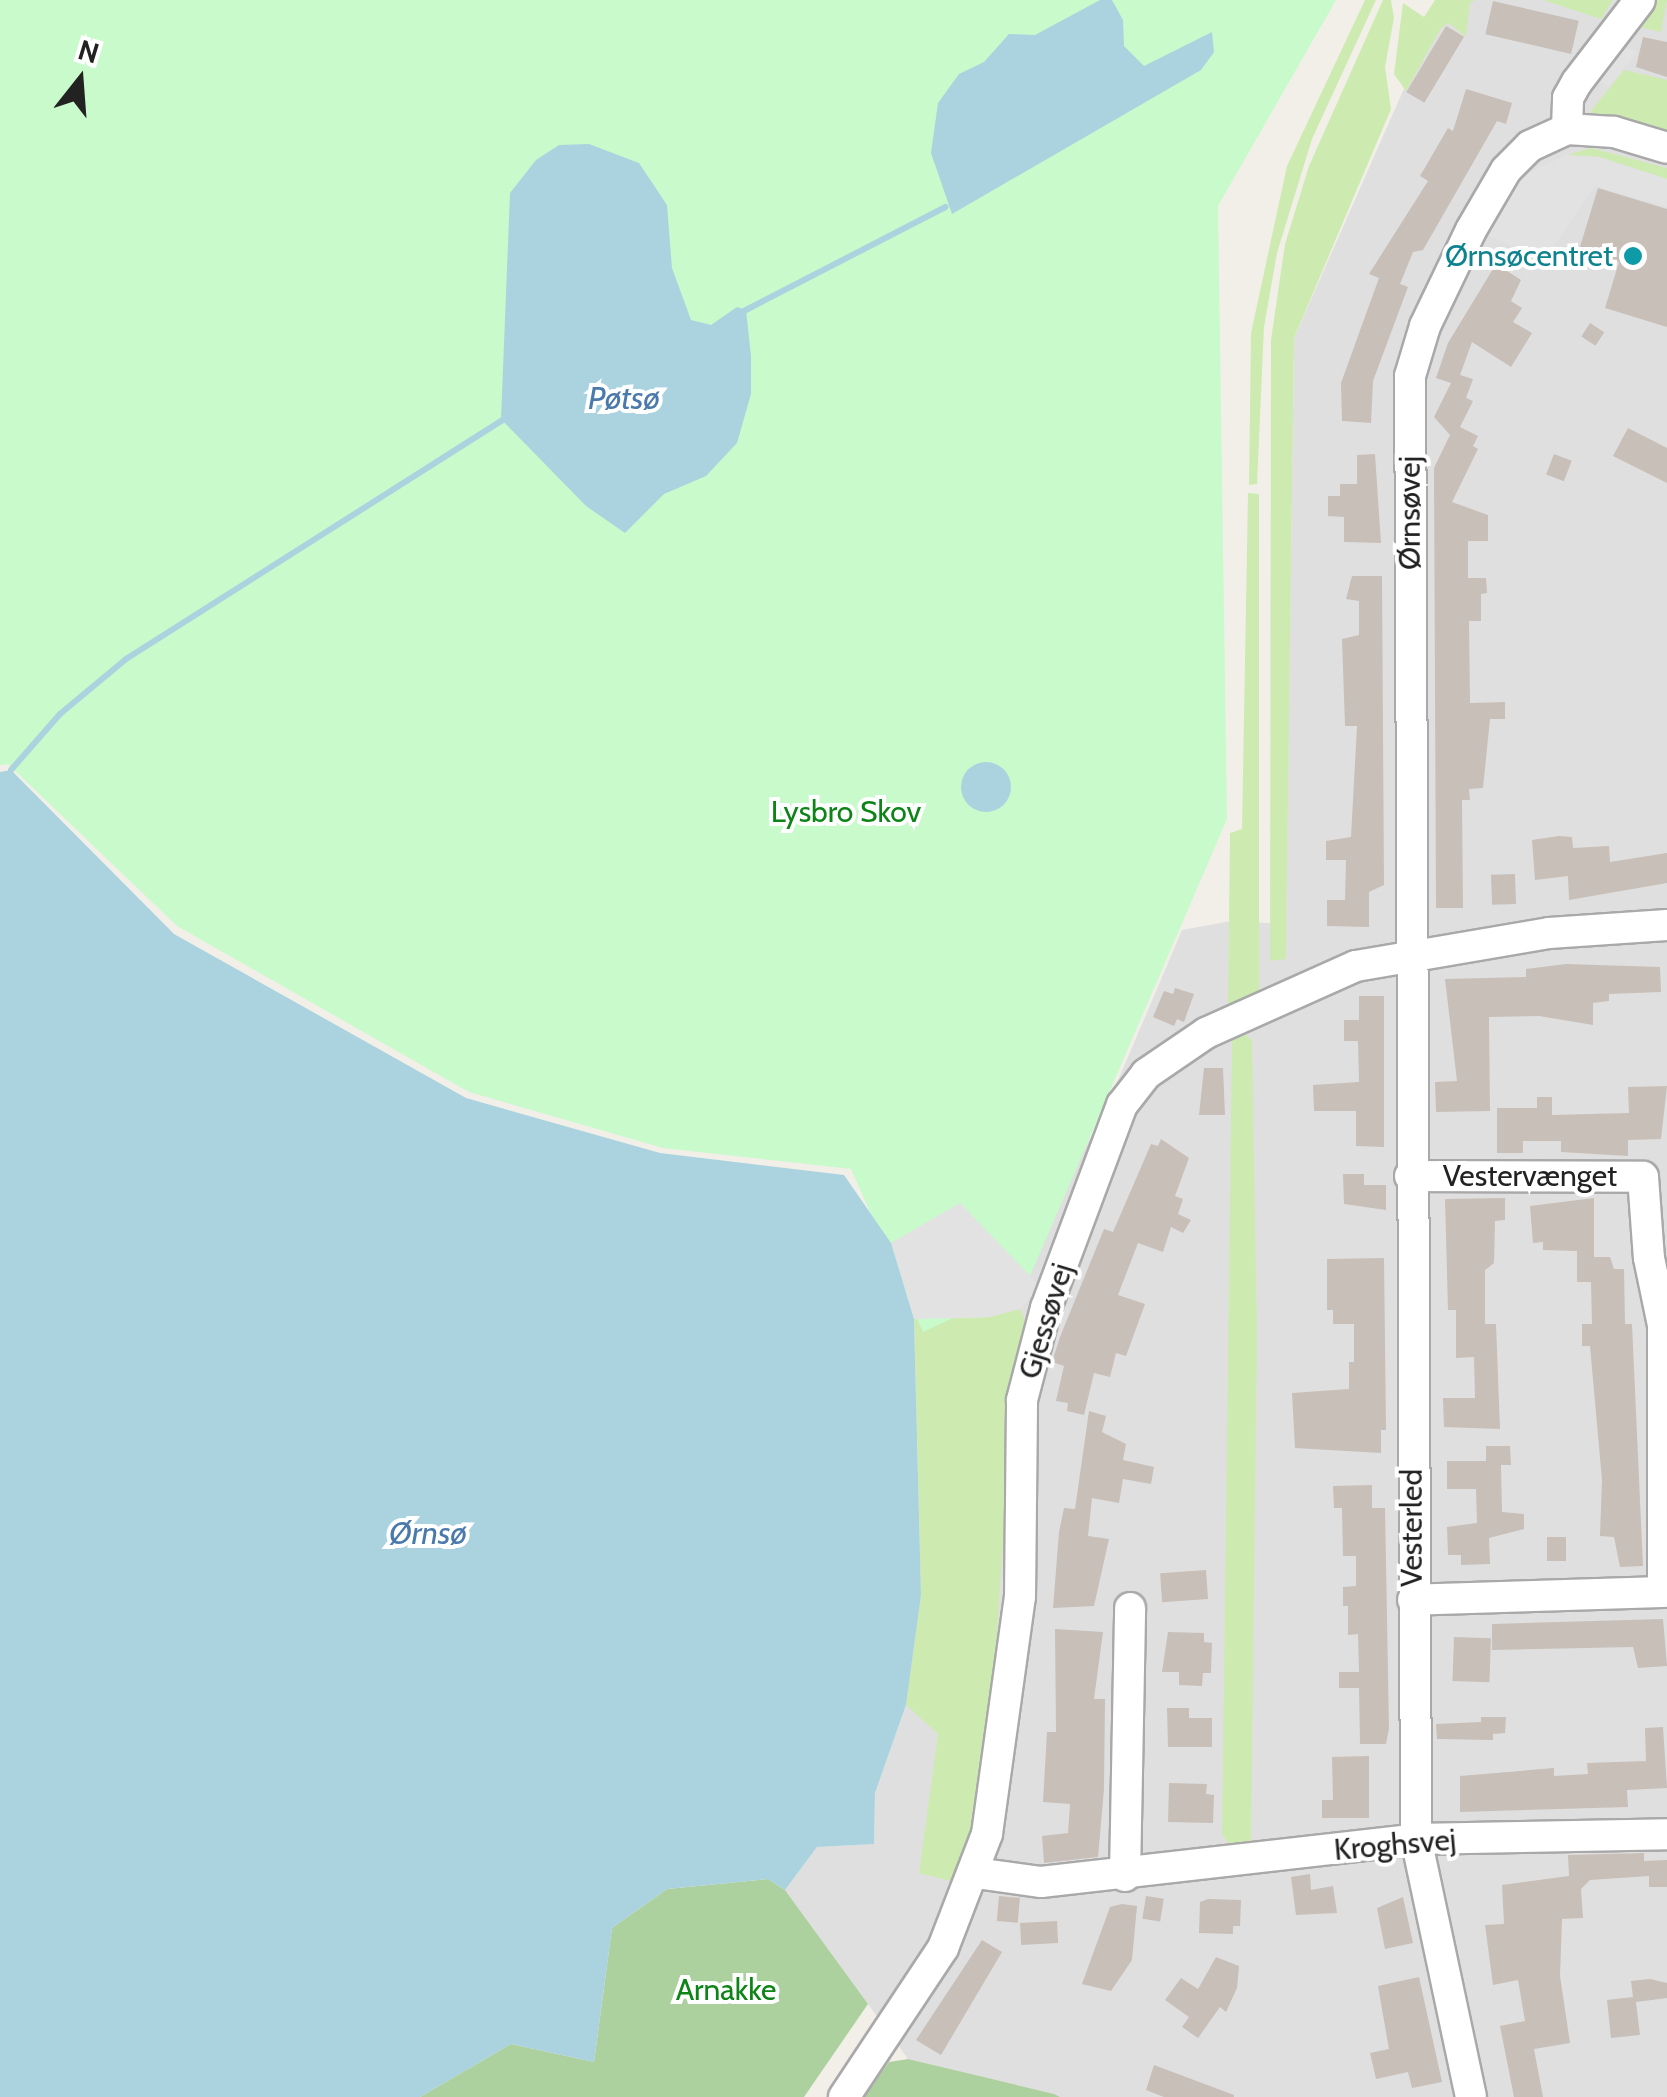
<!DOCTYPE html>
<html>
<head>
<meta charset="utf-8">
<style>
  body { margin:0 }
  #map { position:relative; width:1667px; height:2097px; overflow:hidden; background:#f2efe9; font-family:Cabin,sans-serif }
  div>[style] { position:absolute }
  .residential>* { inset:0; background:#e0dfdf }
  .grass>* { inset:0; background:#cdebb0 }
  .forest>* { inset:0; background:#add19e }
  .park>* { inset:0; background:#c8facc }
  .parking>* { inset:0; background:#e2e2e2 }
  .water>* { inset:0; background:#aad3df }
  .round { border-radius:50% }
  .stream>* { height:6px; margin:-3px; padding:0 3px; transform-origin:3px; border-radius:3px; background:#aad3df }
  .building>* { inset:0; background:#c7bfb8; transform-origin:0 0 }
  .roads { filter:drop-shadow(2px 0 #a9a9a9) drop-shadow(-2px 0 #a9a9a9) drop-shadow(0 2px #a9a9a9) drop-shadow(0 -2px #a9a9a9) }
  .minor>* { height:30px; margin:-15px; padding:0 15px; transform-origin:15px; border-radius:15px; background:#fff }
  .dots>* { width:28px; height:28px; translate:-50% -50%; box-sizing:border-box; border:5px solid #fff; border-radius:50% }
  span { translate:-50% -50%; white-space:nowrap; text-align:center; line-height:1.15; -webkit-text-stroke:8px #fff; paint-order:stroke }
  .culture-label { font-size:30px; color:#0d838f }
  .right { translate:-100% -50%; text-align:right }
  .street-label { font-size:30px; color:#222 }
  .park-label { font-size:30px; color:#0c8416 }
  .water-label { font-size:32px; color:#4a7aab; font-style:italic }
  .north { position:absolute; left:30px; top:30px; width:100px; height:100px; -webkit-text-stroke:8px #fff; paint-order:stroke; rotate:17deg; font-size:28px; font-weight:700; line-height:40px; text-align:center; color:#222 }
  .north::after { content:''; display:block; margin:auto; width:35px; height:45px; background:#222; clip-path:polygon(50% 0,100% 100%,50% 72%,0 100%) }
</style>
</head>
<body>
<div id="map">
  <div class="residential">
    <i style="clip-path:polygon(1443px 0,1667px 0,1667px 2097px,1060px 2097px,908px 2059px,785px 1890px,817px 1847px,874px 1844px,875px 1793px,906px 1705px,921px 1595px,919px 1437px,1102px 1118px,1182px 930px,1231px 921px,1286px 924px,1294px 338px)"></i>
  </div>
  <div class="grass">
    <i style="clip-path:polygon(1365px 0,1376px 0,1312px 139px,1277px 253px,1264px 327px,1257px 484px,1249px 485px,1251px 333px,1287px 166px)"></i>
    <i style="clip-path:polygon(1383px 0,1391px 0,1394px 18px,1385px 67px,1391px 109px,1294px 338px,1286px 959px,1270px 961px,1271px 340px,1285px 244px,1309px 166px)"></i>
    <i style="clip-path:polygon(1435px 0,1477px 0,1470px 2px,1466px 37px,1449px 23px,1441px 28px,1406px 91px,1394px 74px,1403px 3px,1424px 17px)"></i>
    <i style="clip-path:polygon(1543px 0,1613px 0,1601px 19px)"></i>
    <i style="clip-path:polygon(1651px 0,1667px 0,1661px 32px,1636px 26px)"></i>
    <i style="clip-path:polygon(1624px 70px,1667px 80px,1667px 130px,1590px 112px)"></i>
    <i style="clip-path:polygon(1591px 148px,1667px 168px,1667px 179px,1599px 157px,1567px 155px)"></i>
    <i style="clip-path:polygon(1248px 493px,1259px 494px,1259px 993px,1228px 1004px,1230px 833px,1242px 829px)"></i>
    <i style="clip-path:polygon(1244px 1034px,1252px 1040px,1257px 1335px,1251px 1845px,1229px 1844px,1222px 1834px,1232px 1039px)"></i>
    <i style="clip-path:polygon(1020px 1309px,1026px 1323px,1012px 1398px,988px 1775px,958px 1883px,919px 1873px,938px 1734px,906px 1705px,921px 1595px,914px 1319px,990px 1317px)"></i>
  </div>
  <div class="forest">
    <i style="clip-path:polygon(768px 1879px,785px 1890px,868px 2004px,804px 2097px,420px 2097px,511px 2044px,594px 2062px,612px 1928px,667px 1889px)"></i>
    <i style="clip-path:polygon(908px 2059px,1054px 2094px,1060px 2097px,864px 2097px,889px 2062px)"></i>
  </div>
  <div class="park">
    <i style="clip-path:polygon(0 0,1336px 0,1218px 206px,1227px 819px,1027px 1283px,923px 1332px,851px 1169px,663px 1148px,469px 1092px,177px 926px,8px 764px,0 765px)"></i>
  </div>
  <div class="parking">
    <i style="clip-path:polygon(1623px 47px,1637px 51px,1609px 88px,1597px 77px)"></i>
    <i style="clip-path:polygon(1567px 155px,1599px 157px,1667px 179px,1667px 207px,1594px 186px,1552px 249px,1532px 254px,1480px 232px,1525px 174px)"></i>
    <i style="clip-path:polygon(960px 1203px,1040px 1286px,1020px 1309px,990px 1317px,914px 1319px,891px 1243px)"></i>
  </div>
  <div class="water">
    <i style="clip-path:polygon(1100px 0,1112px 0,1123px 20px,1124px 46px,1144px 66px,1212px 32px,1214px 52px,1201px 70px,952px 214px,931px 153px,938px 103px,959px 74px,984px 62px,1009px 34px,1035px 35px)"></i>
    <i style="clip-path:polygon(589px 144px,639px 163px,667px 205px,672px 268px,691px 320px,711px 325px,737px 307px,746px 310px,751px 356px,751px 394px,737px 443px,706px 476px,664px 494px,625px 533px,586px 506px,501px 419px,510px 193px,536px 160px,559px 145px)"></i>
    <i class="round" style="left:961px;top:762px;width:50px;height:50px"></i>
    <i style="clip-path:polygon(11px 770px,174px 934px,466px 1098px,660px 1153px,844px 1175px,891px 1243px,914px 1319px,921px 1595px,906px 1705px,875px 1793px,874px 1844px,817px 1847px,785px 1890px,768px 1879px,667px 1889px,612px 1928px,594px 2062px,511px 2044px,420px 2097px,0 2097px,0 772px)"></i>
  </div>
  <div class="stream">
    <i style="left:742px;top:312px;width:229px;rotate:-27.3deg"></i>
    <i style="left:11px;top:770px;width:74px;rotate:-48.8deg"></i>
    <i style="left:60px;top:714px;width:86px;rotate:-39.8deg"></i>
    <i style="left:126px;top:659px;width:451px;rotate:-32.4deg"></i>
  </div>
  <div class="building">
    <i style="left:1493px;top:1px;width:88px;height:34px;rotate:13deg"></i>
    <i style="left:1446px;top:26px;width:21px;height:77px;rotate:31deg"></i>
    <i style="clip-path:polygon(1643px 37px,1667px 42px,1667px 77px,1636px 67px)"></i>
    <i style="clip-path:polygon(1466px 89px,1512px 103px,1506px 124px,1497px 121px,1423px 250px,1413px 252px,1400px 284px,1408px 287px,1373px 381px,1371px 423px,1342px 421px,1341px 383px,1379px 278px,1369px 274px,1428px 181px,1420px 176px,1448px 128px,1453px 131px)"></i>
    <i style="clip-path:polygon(1598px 188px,1667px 209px,1667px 327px,1605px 308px,1619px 262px,1579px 250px)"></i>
    <i style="clip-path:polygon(1496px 264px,1521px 280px,1511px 301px,1522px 308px,1513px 322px,1532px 333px,1511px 367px,1472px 342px,1460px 375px,1473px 379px,1466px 398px,1473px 401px,1460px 427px,1478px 436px,1473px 446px,1478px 449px,1452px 502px,1488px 515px,1488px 541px,1468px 541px,1468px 578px,1486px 578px,1487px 593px,1481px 594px,1481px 621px,1469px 621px,1470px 703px,1505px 702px,1505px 719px,1490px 719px,1483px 788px,1469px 789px,1470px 800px,1462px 800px,1463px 908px,1436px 908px,1434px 468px,1450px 435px,1434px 417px,1451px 383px,1436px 378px,1448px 343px)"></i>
    <i style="left:1590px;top:323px;width:17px;height:16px;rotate:33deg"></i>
    <i style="clip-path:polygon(1628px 428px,1667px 448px,1667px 483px,1613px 456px)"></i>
    <i style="clip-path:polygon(1375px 454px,1381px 543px,1344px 542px,1344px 517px,1328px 516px,1328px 496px,1340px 496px,1340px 484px,1357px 484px,1357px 455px)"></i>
    <i style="left:1554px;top:454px;width:19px;height:22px;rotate:21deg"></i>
    <i style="clip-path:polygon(1352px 576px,1382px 576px,1384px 885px,1369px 892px,1369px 927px,1327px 926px,1327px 900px,1345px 900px,1346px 860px,1326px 860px,1326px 841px,1351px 837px,1357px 726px,1345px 726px,1342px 639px,1359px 635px,1359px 601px,1346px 599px)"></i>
    <i style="clip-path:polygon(1559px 836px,1572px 837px,1573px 848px,1609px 846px,1610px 862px,1667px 853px,1667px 883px,1569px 900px,1568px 876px,1535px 880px,1532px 840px)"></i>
    <i style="left:1515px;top:874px;width:30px;height:24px;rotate:88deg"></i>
    <i style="clip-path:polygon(1566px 964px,1660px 967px,1661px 992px,1609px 994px,1609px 1001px,1593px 1003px,1593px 1025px,1539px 1016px,1489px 1017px,1490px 1111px,1436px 1112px,1435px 1082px,1457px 1081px,1445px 979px,1526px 977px,1526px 969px)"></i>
    <i style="clip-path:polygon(1175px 988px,1194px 994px,1184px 1022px,1177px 1019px,1174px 1026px,1153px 1017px,1164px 991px,1173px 994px)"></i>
    <i style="clip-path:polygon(1359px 996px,1384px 996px,1384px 1147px,1356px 1146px,1356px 1111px,1314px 1111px,1313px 1085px,1359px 1082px,1358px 1041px,1344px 1041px,1344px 1020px,1359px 1020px)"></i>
    <i style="clip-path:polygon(1204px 1068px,1223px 1068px,1225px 1115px,1199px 1115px)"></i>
    <i style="clip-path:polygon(1667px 1086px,1661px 1139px,1628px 1140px,1628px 1156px,1561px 1152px,1561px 1141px,1523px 1141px,1523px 1153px,1497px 1153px,1497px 1108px,1537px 1108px,1537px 1097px,1552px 1097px,1552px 1115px,1629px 1113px,1628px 1087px)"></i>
    <i style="clip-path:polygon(1161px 1139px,1189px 1158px,1175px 1196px,1183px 1199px,1178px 1214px,1191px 1220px,1183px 1233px,1171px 1227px,1163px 1252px,1138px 1243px,1118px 1295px,1145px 1304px,1126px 1356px,1116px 1353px,1110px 1377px,1094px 1373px,1084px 1415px,1067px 1411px,1068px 1403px,1056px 1401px,1064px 1366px,1052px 1362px,1060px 1337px,1104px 1229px,1113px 1232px,1151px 1144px,1158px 1146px)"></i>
    <i style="clip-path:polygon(1343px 1174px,1364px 1174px,1364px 1185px,1386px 1185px,1386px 1210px,1344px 1204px)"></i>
    <i style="clip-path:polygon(1505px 1198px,1505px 1220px,1495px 1221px,1494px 1263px,1485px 1270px,1485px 1324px,1496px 1324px,1500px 1429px,1444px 1427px,1443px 1398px,1475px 1398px,1474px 1357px,1456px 1358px,1456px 1310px,1448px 1310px,1445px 1199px)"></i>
    <i style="clip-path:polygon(1594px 1198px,1594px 1257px,1610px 1257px,1614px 1269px,1624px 1269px,1625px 1324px,1632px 1324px,1643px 1566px,1620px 1567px,1614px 1537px,1600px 1536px,1602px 1480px,1590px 1346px,1582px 1346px,1582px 1324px,1592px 1324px,1591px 1282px,1577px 1282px,1577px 1251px,1543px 1250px,1543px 1242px,1533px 1243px,1530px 1206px)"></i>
    <i style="clip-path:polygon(1384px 1258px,1386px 1430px,1381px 1430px,1381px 1453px,1295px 1448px,1292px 1393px,1349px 1389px,1349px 1362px,1354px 1362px,1354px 1324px,1333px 1324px,1333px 1310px,1327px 1310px,1327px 1259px)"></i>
    <i style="clip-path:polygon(1089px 1411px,1106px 1416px,1102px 1432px,1126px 1444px,1123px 1460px,1154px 1467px,1151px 1484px,1123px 1479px,1119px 1503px,1092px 1498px,1088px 1536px,1109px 1539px,1094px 1606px,1053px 1608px,1059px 1532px,1064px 1508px,1075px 1509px)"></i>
    <i style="clip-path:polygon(1486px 1446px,1510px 1446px,1511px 1465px,1501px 1465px,1502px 1512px,1524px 1514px,1524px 1529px,1489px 1538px,1490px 1564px,1461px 1565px,1461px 1555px,1448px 1555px,1447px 1527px,1477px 1523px,1476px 1489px,1447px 1489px,1447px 1461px,1486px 1461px)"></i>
    <i style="clip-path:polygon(1372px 1485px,1372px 1508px,1385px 1508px,1389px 1728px,1386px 1744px,1360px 1744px,1359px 1688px,1339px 1688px,1339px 1672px,1359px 1672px,1358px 1634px,1348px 1635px,1348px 1606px,1343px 1606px,1343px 1587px,1356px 1586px,1356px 1556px,1343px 1556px,1342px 1508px,1334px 1508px,1333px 1486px)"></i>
    <i style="left:1547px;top:1537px;width:19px;height:24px"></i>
    <i style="left:1206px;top:1570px;width:29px;height:46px;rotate:86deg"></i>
    <i style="clip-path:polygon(1663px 1619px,1667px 1666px,1638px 1668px,1633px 1647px,1492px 1650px,1492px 1624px)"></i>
    <i style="clip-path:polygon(1055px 1629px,1103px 1632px,1094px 1699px,1105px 1699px,1104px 1789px,1098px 1857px,1044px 1863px,1042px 1836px,1068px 1833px,1070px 1804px,1043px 1802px,1047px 1732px,1056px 1732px)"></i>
    <i style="clip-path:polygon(1168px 1632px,1204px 1633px,1204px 1642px,1212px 1643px,1211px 1673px,1203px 1673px,1202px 1686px,1179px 1685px,1179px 1672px,1162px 1672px)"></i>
    <i style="left:1454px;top:1637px;width:37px;height:44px;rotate:2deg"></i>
    <i style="clip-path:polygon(1167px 1708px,1189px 1708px,1189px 1718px,1212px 1718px,1212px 1747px,1168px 1747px)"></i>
    <i style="clip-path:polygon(1481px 1717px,1506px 1717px,1505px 1733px,1493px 1734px,1493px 1740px,1437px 1739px,1436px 1724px,1481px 1722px)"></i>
    <i style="clip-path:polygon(1663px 1727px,1667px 1788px,1627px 1790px,1628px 1807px,1460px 1812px,1460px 1776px,1554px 1768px,1554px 1776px,1588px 1774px,1587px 1763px,1646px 1761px,1645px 1728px)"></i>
    <i style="clip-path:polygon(1369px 1756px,1369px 1818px,1322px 1818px,1322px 1800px,1333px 1800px,1332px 1757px)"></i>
    <i style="clip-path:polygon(1169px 1783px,1207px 1784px,1206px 1794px,1214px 1795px,1213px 1823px,1168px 1822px)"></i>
    <i style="clip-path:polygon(1644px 1853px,1644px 1861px,1667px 1860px,1667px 1887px,1649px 1887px,1649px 1876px,1590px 1880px,1581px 1889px,1583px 1918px,1562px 1919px,1560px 1976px,1570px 2043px,1534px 2049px,1543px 2097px,1514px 2097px,1500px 2026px,1525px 2021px,1518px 1980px,1493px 1985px,1485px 1925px,1504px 1924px,1502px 1885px,1569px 1876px,1568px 1855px)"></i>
    <i style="clip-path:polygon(1310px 1874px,1311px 1890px,1333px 1886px,1337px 1913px,1296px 1915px,1291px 1877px)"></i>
    <i style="left:999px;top:1896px;width:21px;height:25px;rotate:5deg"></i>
    <i style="left:1146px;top:1896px;width:18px;height:23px;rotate:9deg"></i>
    <i style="clip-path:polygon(1403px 1897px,1413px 1943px,1385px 1949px,1377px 1908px)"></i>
    <i style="clip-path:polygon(1208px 1899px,1241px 1900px,1240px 1926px,1233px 1926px,1233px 1934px,1199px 1933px,1200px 1902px)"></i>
    <i style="clip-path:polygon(1122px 1904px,1137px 1906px,1132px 1960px,1111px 1991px,1082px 1984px,1110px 1907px)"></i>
    <i style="left:1057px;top:1921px;width:22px;height:37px;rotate:87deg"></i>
    <i style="clip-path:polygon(982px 1940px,1002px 1952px,941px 2055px,916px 2040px)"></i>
    <i style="clip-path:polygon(1216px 1957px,1239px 1966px,1237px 1988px,1226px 2012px,1220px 2007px,1198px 2038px,1182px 2027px,1189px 2017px,1165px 2000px,1181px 1978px,1198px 1989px)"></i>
    <i style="clip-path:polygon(1419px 1977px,1442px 2082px,1412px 2088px,1408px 2072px,1376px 2079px,1370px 2053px,1389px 2049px,1378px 1986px)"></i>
    <i style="clip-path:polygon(1650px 1979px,1667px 1983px,1667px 1998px,1636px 2002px,1640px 2035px,1611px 2038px,1607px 2000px,1633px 1997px,1631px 1981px)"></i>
    <i style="clip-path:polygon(1154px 2065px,1234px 2095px,1234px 2097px,1164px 2097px,1146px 2090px)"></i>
  </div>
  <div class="roads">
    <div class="minor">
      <i style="left:1567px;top:129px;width:31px;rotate:-88deg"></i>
      <i style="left:1568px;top:98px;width:18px;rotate:-61deg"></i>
      <i style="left:1577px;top:82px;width:103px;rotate:-52.5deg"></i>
      <i style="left:1410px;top:1176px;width:233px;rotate:0.2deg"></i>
      <i style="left:1643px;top:1177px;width:81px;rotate:85.8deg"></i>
      <i style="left:1649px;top:1258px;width:68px;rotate:78.2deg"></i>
      <i style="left:1663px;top:1325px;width:267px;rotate:90deg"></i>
      <i style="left:1663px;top:1592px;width:250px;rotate:178.2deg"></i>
      <i style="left:976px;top:1873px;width:66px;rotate:7.9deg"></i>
      <i style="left:1041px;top:1882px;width:377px;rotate:-6.5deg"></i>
      <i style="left:1416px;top:1839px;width:251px;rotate:-1.1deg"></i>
      <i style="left:1125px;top:1876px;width:268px;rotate:-88.9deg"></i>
      <i style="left:844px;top:2097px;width:179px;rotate:-56.4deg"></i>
      <i style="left:943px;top:1948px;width:122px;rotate:-68.9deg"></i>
      <i style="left:987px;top:1834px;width:239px;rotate:-82.1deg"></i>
      <i style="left:1020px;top:1597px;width:197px;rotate:-89.4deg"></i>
      <i style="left:1022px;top:1400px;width:95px;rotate:-75.4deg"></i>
      <i style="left:1046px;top:1308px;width:217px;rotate:-69.5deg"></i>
      <i style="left:1122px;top:1105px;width:39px;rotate:-52deg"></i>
      <i style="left:1146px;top:1074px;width:73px;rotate:-34.3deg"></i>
      <i style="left:1206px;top:1033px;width:164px;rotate:-24.1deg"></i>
      <i style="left:1356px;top:966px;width:196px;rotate:-9.7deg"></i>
      <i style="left:1549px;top:933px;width:118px;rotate:-3.9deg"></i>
      <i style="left:1471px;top:2097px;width:264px;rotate:-102deg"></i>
      <i style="left:1416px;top:1839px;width:1463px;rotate:-90.23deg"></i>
      <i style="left:1410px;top:376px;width:52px;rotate:-73.3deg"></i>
      <i style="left:1425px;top:326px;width:106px;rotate:-64.4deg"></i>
      <i style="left:1471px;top:230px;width:69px;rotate:-59.7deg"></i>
      <i style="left:1506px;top:170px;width:34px;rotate:-45deg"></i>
      <i style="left:1530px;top:146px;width:41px;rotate:-24.7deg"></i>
      <i style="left:1567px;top:129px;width:47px;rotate:3.7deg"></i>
      <i style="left:1614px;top:132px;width:55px;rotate:16.8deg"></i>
    </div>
  </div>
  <div class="dots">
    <i style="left:1633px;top:256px;background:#0f9aa8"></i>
  </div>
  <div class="culture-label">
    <span class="right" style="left:1613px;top:256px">Ørnsøcentret</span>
  </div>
  <div class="street-label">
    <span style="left:1410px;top:513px;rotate:-90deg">Ørnsøvej</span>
    <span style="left:1530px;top:1176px">Vestervænget</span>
    <span style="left:1046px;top:1321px;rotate:-73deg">Gjessøvej</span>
    <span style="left:1412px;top:1528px;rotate:-90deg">Vesterled</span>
    <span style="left:1395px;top:1845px;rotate:-5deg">Kroghsvej</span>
  </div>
  <div class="park-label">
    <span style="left:846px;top:812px">Lysbro Skov</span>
    <span style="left:726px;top:1990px">Arnakke</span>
  </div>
  <div class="water-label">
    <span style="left:624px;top:398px">Pøtsø</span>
    <span style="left:428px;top:1533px">Ørnsø</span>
  </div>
  <div class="north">N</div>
</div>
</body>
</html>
